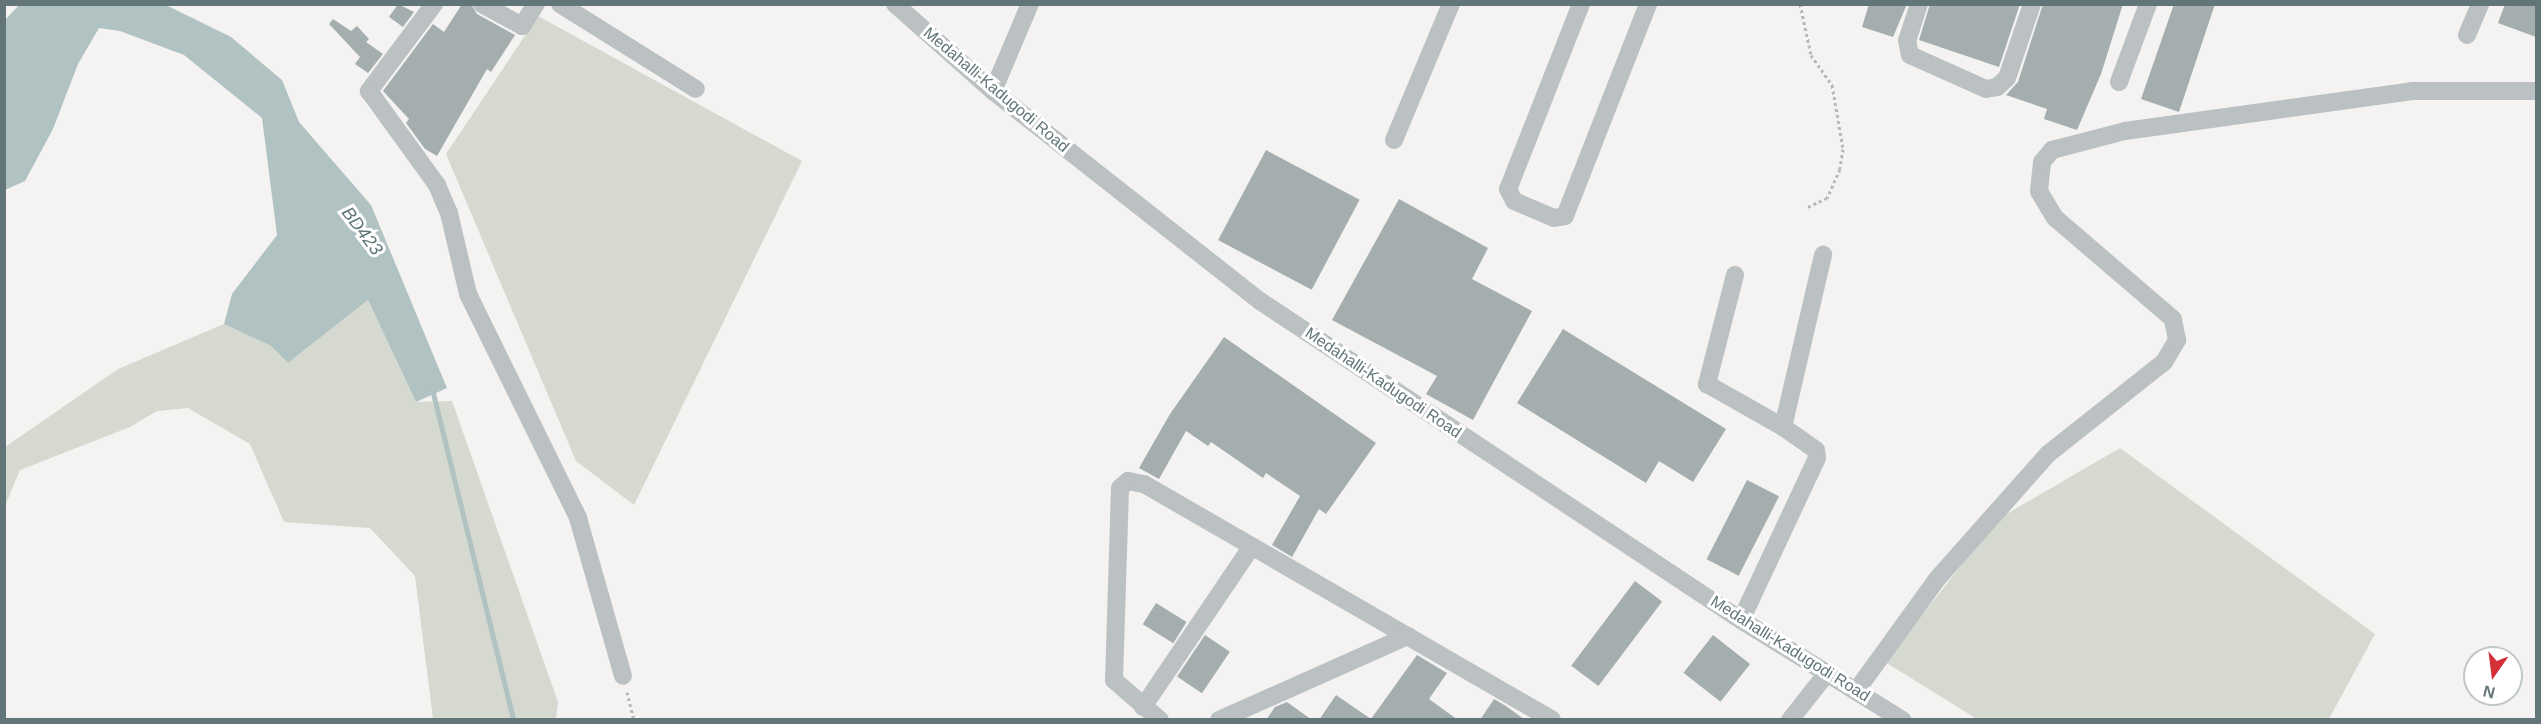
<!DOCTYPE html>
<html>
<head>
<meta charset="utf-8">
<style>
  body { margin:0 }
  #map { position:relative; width:2541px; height:724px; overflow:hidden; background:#f4f3f1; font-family:Arial,sans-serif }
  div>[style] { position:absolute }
  .green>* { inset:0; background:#d5d9d0 }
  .water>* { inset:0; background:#b1c2c2 }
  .stream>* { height:5px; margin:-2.5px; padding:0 2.5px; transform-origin:2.5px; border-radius:2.5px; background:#b1c2c2 }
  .building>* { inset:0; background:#a4aeaf; transform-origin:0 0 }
  .path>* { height:3px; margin-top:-1.5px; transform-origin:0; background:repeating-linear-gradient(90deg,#b5b9ba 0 3px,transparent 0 6px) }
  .minor>* { height:18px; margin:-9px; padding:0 9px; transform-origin:9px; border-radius:9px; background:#bbc1c2 }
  span { translate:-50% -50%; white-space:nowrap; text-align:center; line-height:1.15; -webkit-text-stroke:6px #fff; paint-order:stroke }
  .street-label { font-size:16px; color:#62767a }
  .water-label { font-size:18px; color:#5c7676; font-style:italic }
  .frame { position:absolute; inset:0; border:6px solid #62767a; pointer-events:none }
  .north { position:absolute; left:2463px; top:646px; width:60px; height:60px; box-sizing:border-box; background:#fff; border:2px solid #c0c8ca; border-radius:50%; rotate:194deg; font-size:16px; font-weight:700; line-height:24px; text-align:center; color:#62767a }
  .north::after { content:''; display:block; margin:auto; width:21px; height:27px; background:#d43037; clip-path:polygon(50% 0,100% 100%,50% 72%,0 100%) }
</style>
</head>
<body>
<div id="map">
  <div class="green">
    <i style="clip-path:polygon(538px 16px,802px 161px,634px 505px,576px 461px,446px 154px)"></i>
    <i style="clip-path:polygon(368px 300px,416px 402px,452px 401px,558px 702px,556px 719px,433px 719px,415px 576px,370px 528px,284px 522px,250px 444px,188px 408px,157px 411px,130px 427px,20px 470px,5px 506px,5px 447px,118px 369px,224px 324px,271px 346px,288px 363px)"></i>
    <i style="clip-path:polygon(2120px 448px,2375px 634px,2329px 719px,1977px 719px,1885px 662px,1998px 519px)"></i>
  </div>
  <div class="water">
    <i style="clip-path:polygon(20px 4px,166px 5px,231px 37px,282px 80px,299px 122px,371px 205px,447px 388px,416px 402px,368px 300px,288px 363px,271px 346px,224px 324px,232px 294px,277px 235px,262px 118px,184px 55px,120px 31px,99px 28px,78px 64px,53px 129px,25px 181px,5px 190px,5px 20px)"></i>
  </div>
  <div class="stream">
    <i style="left:432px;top:389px;width:341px;rotate:76.2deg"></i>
  </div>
  <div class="building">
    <i style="clip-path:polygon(398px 4px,414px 12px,403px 27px,389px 17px)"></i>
    <i style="clip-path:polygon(462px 4px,471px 4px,477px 14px,515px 35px,491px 72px,487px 69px,437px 156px,425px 149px,406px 123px,409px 119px,383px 91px,433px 24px,444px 32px)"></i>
    <i style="clip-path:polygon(1869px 4px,1907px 4px,1893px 37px,1862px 27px)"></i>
    <i style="clip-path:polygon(1930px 4px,2020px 4px,1999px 67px,1919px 40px)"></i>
    <i style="clip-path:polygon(2043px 4px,2123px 4px,2101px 74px,2077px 130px,2044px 119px,2047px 109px,2006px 95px,2018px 82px)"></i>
    <i style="clip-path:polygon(2174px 4px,2215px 4px,2179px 112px,2141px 99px)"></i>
    <i style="clip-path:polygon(2505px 4px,2536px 4px,2536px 37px,2498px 23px)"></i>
    <i style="clip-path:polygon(333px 19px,351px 31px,357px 26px,369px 39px,366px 42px,383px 54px,368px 73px,355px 64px,360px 57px,329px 24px)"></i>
    <i style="left:1266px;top:150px;width:106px;height:102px;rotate:28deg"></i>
    <i style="clip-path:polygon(1399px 199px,1488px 248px,1472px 279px,1532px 311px,1473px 420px,1426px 394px,1437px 376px,1332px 320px)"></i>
    <i style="clip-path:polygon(1563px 329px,1726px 429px,1693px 482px,1659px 461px,1646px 483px,1517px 403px)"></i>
    <i style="clip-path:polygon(1224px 337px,1376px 443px,1326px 514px,1319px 509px,1292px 557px,1272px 545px,1300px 496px,1266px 473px,1263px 478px,1211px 442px,1208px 446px,1186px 431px,1159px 479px,1139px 468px,1170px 414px)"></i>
    <i style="left:1747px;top:480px;width:36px;height:89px;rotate:27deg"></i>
    <i style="left:1635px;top:581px;width:34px;height:106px;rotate:37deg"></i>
    <i style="left:1156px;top:603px;width:36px;height:25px;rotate:32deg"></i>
    <i style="left:1205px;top:635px;width:30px;height:50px;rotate:34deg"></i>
    <i style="left:1713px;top:635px;width:47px;height:48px;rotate:38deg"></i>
    <i style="clip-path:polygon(1417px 655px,1447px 673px,1429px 699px,1458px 720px,1319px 720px,1336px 695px,1371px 719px)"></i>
    <i style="clip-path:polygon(1494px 699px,1506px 706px,1525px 720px,1480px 720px)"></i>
    <i style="clip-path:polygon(1287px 702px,1312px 720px,1266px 720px,1275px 707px)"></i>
  </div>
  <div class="path">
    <i style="left:1800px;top:4px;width:52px;rotate:77.8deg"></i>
    <i style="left:1811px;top:55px;width:37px;rotate:55deg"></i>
    <i style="left:1832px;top:85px;width:65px;rotate:80.2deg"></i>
    <i style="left:1843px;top:149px;width:20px;rotate:99deg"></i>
    <i style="left:1840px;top:169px;width:32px;rotate:114deg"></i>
    <i style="left:1827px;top:198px;width:21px;rotate:155deg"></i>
    <i style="left:627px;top:692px;width:29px;rotate:76deg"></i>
  </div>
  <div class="minor">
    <i style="left:434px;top:4px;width:109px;rotate:126.8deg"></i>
    <i style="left:369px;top:91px;width:116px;rotate:54.1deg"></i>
    <i style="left:437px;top:185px;width:30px;rotate:67deg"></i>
    <i style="left:449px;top:213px;width:83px;rotate:76.8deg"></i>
    <i style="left:468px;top:294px;width:250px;rotate:63.8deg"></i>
    <i style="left:578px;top:518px;width:164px;rotate:74.1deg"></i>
    <i style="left:482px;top:4px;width:46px;rotate:28.8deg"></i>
    <i style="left:522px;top:26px;width:26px;rotate:-58deg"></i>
    <i style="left:560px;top:4px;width:160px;rotate:32deg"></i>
    <i style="left:895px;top:4px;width:131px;rotate:41.6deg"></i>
    <i style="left:993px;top:91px;width:340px;rotate:38.2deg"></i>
    <i style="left:1260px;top:301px;width:577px;rotate:33.55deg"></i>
    <i style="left:1741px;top:620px;width:190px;rotate:31.8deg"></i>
    <i style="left:1581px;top:4px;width:199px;rotate:111.5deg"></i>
    <i style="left:1508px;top:189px;width:13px;rotate:63deg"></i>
    <i style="left:1514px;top:201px;width:43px;rotate:23deg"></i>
    <i style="left:1554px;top:218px;width:11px;rotate:-10deg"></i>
    <i style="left:1565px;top:216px;width:228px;rotate:-68.6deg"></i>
    <i style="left:1919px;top:4px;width:38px;rotate:108deg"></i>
    <i style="left:1907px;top:40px;width:15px;rotate:79deg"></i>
    <i style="left:1910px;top:55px;width:83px;rotate:24.1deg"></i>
    <i style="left:1986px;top:89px;width:11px;rotate:-10deg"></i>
    <i style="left:1997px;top:87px;width:13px;rotate:-42deg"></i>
    <i style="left:2007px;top:78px;width:78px;rotate:-71.3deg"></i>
    <i style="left:2467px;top:35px;width:34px;rotate:-67deg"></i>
    <i style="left:2119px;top:82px;width:83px;rotate:-69.6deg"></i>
    <i style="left:993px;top:91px;width:95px;rotate:-67deg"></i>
    <i style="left:1394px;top:140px;width:147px;rotate:-67.3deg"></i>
    <i style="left:1735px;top:275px;width:113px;rotate:104.4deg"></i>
    <i style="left:1707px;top:384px;width:87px;rotate:29.5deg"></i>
    <i style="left:1783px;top:427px;width:40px;rotate:34.9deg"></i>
    <i style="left:1816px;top:450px;width:8px;rotate:83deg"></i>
    <i style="left:1817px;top:458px;width:179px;rotate:115.1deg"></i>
    <i style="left:1783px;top:427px;width:177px;rotate:-76.9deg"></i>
    <i style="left:1856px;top:691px;width:138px;rotate:-54.1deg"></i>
    <i style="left:1937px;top:579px;width:167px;rotate:-48.4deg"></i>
    <i style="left:2048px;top:454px;width:148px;rotate:-38.4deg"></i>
    <i style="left:2164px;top:362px;width:26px;rotate:-59deg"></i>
    <i style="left:2177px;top:340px;width:21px;rotate:-101deg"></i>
    <i style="left:2173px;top:319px;width:155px;rotate:-139.4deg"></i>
    <i style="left:2055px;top:218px;width:31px;rotate:-121deg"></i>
    <i style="left:2039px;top:191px;width:29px;rotate:-84deg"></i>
    <i style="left:2042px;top:162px;width:16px;rotate:-50deg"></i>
    <i style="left:2052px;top:150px;width:75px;rotate:-14.6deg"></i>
    <i style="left:2125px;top:131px;width:290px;rotate:-7.9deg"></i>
    <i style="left:2412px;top:91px;width:124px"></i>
    <i style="left:1143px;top:707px;width:194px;rotate:-55.9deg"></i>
    <i style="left:1160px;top:720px;width:61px;rotate:-139deg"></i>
    <i style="left:1114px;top:680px;width:192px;rotate:-88.2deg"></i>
    <i style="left:1120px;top:488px;width:11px;rotate:-41deg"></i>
    <i style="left:1128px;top:481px;width:16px;rotate:11deg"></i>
    <i style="left:1144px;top:484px;width:471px;rotate:30deg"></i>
    <i style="left:1219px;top:720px;width:207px;rotate:-24deg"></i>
    <i style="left:1790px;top:720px;width:60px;rotate:-51.8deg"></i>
  </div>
  <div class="street-label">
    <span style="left:996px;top:90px;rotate:40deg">Medahalli-Kadugodi Road</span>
    <span style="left:1383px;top:383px;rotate:34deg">Medahalli-Kadugodi Road</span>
    <span style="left:1790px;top:649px;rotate:32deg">Medahalli-Kadugodi Road</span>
  </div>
  <div class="water-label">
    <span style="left:362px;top:231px;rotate:53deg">BD423</span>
  </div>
  <div class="frame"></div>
  <div class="north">N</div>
</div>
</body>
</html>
